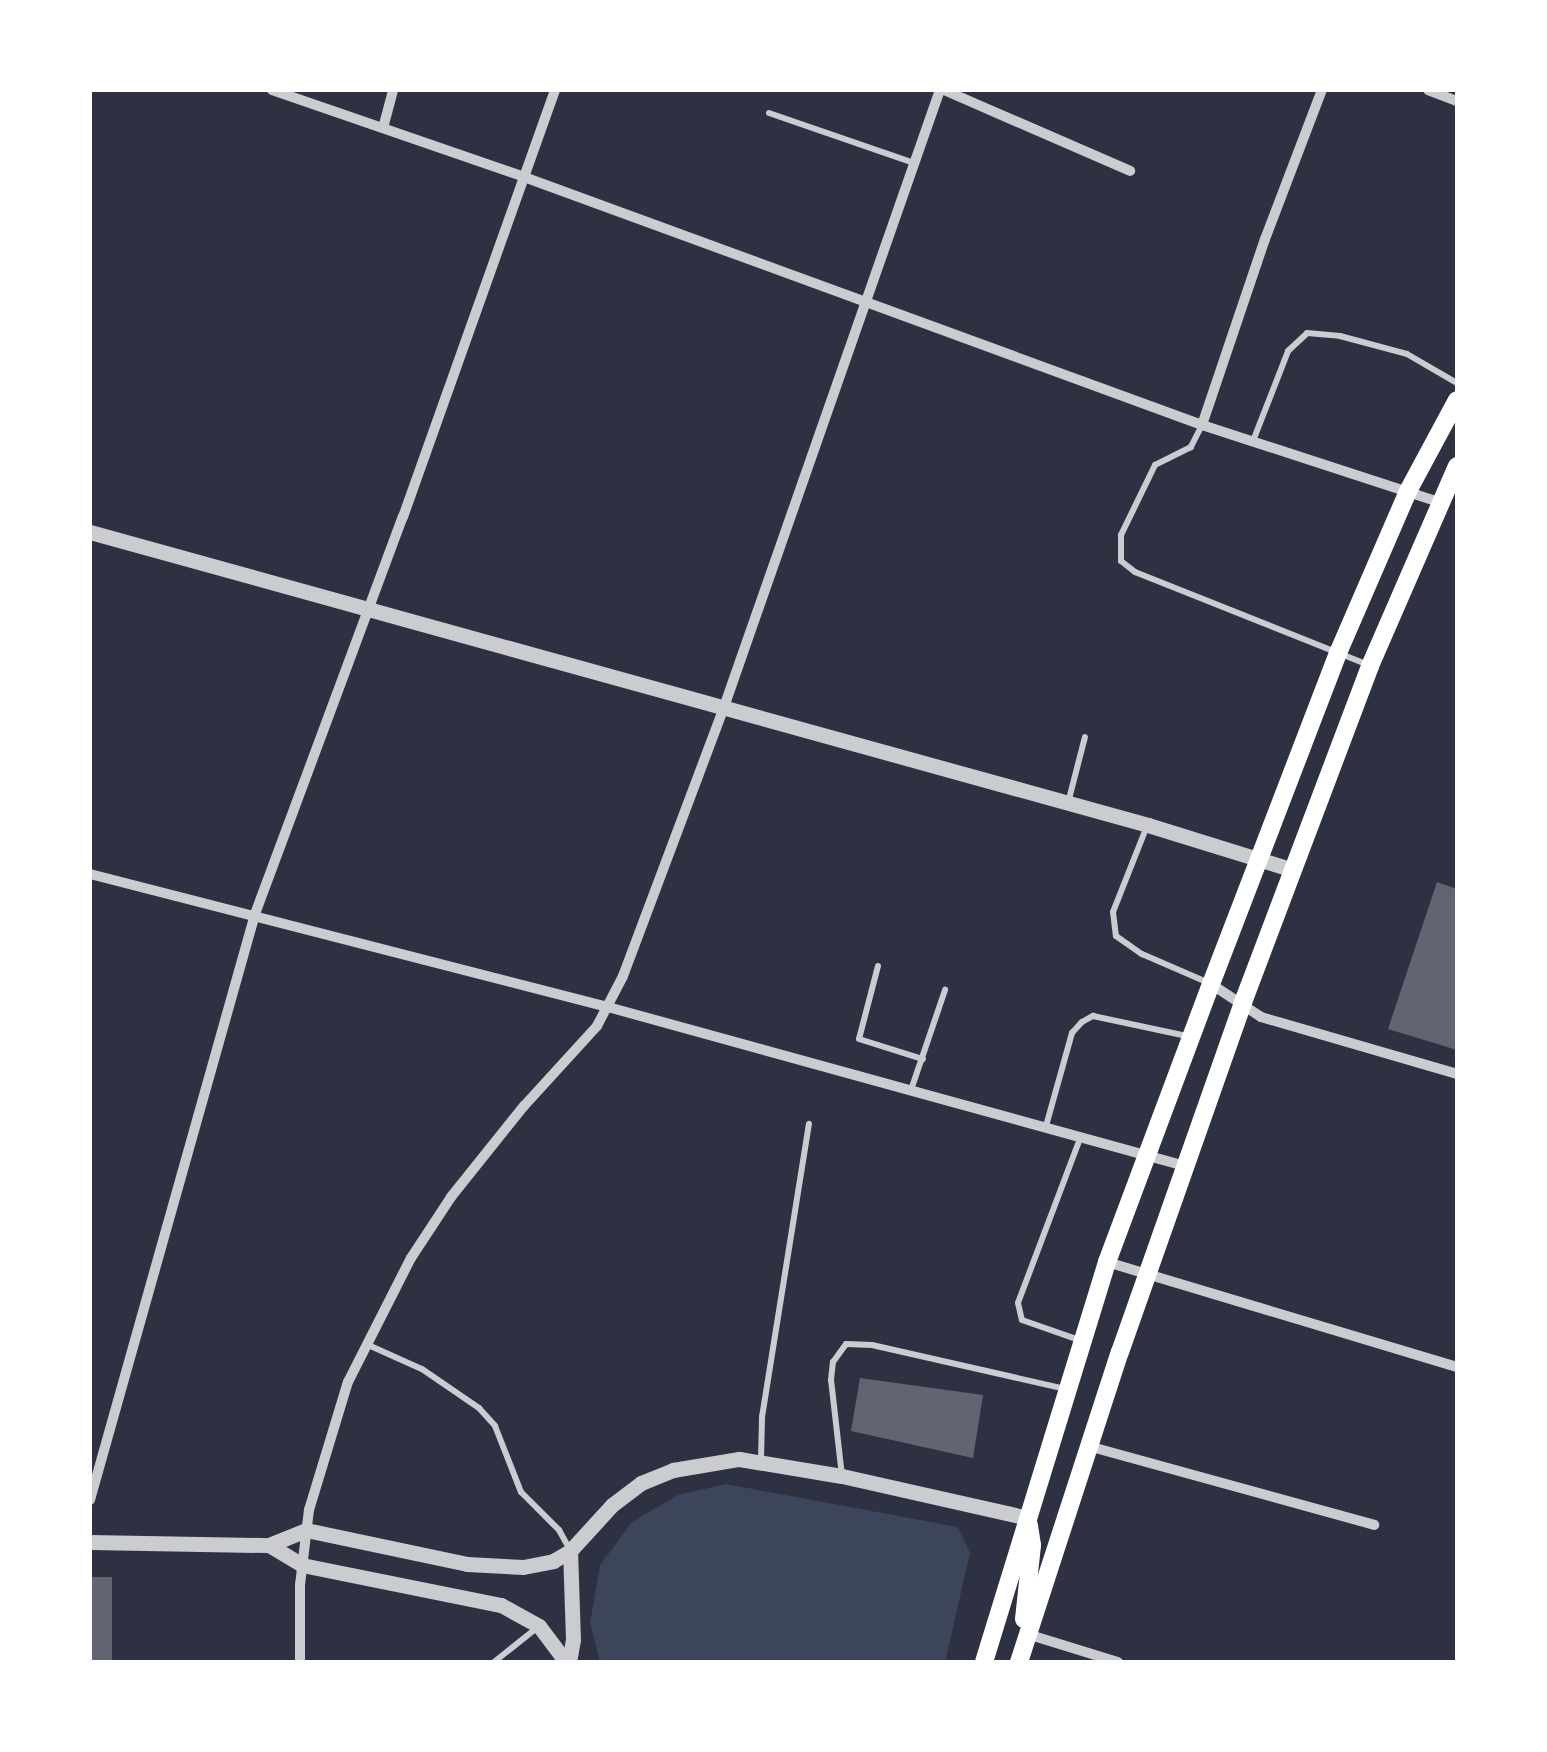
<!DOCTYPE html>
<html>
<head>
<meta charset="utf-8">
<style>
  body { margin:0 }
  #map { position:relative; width:1547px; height:1752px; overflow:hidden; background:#2d3142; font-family:"PT Sans",sans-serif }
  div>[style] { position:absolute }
  .green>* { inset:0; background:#3c4559 }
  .building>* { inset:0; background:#626471; transform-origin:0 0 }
  .service>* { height:6px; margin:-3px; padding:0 3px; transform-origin:3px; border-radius:3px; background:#caccd0 }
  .minor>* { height:10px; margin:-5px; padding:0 5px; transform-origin:5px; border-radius:5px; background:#caccd0 }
  .tertiary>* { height:15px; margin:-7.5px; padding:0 7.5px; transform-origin:7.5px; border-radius:7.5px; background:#caccd0 }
  .secondary>* { height:18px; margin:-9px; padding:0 9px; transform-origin:9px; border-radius:9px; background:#fff }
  span { translate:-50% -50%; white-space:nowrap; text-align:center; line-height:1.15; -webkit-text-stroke:9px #fff; paint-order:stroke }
  .frame { position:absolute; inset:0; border:92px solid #fff; pointer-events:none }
</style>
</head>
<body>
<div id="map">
  <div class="green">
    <i style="clip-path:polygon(726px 1484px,958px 1527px,970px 1553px,945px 1662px,600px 1662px,590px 1623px,600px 1565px,632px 1522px,678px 1495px)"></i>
  </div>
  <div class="building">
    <i style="clip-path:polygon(1437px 882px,1457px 889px,1457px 1050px,1388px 1029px)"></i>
    <i style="clip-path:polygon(860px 1378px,983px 1395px,973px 1458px,851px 1431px)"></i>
    <i style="left:90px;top:1577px;width:22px;height:85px"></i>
  </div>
  <div class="service">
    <i style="left:769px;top:113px;width:153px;rotate:19deg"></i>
    <i style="left:1202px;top:425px;width:25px;rotate:117deg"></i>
    <i style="left:1191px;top:447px;width:40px;rotate:153.4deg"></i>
    <i style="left:1155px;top:465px;width:78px;rotate:115.9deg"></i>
    <i style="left:1121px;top:535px;width:26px;rotate:90deg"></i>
    <i style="left:1121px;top:561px;width:18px;rotate:38deg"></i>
    <i style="left:1135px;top:572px;width:252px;rotate:21.7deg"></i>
    <i style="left:1253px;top:441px;width:97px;rotate:-68.7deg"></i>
    <i style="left:1288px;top:351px;width:26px;rotate:-43deg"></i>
    <i style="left:1307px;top:333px;width:33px;rotate:5deg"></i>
    <i style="left:1340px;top:336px;width:69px;rotate:15deg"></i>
    <i style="left:1407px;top:354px;width:58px;rotate:30.1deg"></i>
    <i style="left:1068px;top:803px;width:68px;rotate:-75.6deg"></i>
    <i style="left:1147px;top:826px;width:92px;rotate:111.6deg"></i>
    <i style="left:1113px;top:912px;width:24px;rotate:83deg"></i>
    <i style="left:1116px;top:936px;width:32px;rotate:35deg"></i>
    <i style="left:1142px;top:954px;width:73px;rotate:23.4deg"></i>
    <i style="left:878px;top:966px;width:75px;rotate:104.6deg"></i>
    <i style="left:859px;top:1039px;width:67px;rotate:17.4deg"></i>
    <i style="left:911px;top:1090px;width:106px;rotate:-71.2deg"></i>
    <i style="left:1046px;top:1126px;width:97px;rotate:-74.4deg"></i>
    <i style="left:1072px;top:1033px;width:15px;rotate:-48deg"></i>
    <i style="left:1082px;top:1022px;width:13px;rotate:-29deg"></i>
    <i style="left:1093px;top:1016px;width:96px;rotate:12deg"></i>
    <i style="left:1081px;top:1136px;width:178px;rotate:110.7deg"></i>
    <i style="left:1018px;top:1303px;width:17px;rotate:77deg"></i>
    <i style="left:1022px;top:1320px;width:64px;rotate:19.3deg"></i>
    <i style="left:366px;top:1344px;width:61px;rotate:24.1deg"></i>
    <i style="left:422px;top:1369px;width:69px;rotate:34.4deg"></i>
    <i style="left:479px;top:1408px;width:24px;rotate:48deg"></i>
    <i style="left:495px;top:1426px;width:71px;rotate:68.5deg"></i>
    <i style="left:521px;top:1492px;width:54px;rotate:45deg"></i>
    <i style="left:559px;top:1530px;width:23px;rotate:61deg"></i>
    <i style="left:761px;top:1459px;width:42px;rotate:-88.6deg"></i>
    <i style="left:762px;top:1417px;width:297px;rotate:-80.9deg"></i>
    <i style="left:842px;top:1476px;width:97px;rotate:-96.5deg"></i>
    <i style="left:831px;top:1380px;width:18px;rotate:-84deg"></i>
    <i style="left:833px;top:1362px;width:22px;rotate:-54deg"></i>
    <i style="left:846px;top:1344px;width:26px;rotate:2deg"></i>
    <i style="left:872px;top:1345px;width:199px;rotate:12.8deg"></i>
    <i style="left:494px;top:1662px;width:56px;rotate:-38.5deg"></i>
  </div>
  <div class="minor">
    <i style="left:272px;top:90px;width:267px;rotate:19deg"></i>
    <i style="left:524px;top:177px;width:722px;rotate:20.09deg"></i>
    <i style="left:1202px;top:425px;width:249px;rotate:18deg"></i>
    <i style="left:944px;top:90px;width:203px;rotate:23.5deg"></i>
    <i style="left:1428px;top:90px;width:31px;rotate:21deg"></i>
    <i style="left:383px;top:128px;width:39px;rotate:-75deg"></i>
    <i style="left:1202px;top:425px;width:196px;rotate:-71.3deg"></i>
    <i style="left:1265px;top:239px;width:160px;rotate:-69.1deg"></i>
    <i style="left:90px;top:874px;width:535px;rotate:14.4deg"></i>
    <i style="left:608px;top:1007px;width:599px;rotate:15.41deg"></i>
    <i style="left:1211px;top:984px;width:60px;rotate:33.4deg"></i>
    <i style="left:1261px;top:1017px;width:204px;rotate:16.2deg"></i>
    <i style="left:1107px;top:1262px;width:365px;rotate:16.7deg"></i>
    <i style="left:1088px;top:1446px;width:297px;rotate:15.4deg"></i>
    <i style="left:90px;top:1500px;width:609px;rotate:-74.27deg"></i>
    <i style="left:255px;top:914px;width:424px;rotate:-69.6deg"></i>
    <i style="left:403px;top:517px;width:453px;rotate:-70.4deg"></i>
    <i style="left:1027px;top:1634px;width:95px;rotate:17.1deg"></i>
    <i style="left:300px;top:1662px;width:77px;rotate:-90deg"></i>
    <i style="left:300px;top:1585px;width:76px;rotate:-83.2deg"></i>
    <i style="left:309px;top:1510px;width:134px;rotate:-73.1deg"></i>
    <i style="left:348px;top:1382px;width:139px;rotate:-63.1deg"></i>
    <i style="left:411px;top:1258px;width:73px;rotate:-56.7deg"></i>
    <i style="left:451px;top:1197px;width:117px;rotate:-51.3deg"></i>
    <i style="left:524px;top:1106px;width:108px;rotate:-47.6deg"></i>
    <i style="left:597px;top:1026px;width:56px;rotate:-62.5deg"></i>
    <i style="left:623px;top:976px;width:287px;rotate:-69.4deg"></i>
    <i style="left:724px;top:707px;width:654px;rotate:-70.71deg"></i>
  </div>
  <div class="tertiary">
    <i style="left:90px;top:532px;width:1098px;rotate:15.48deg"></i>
    <i style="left:1148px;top:825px;width:152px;rotate:17.2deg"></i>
    <i style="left:90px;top:1542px;width:179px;rotate:1deg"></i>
    <i style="left:269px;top:1545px;width:40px;rotate:-22deg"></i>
    <i style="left:306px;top:1530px;width:165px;rotate:11.9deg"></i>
    <i style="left:467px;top:1564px;width:56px;rotate:3.1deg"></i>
    <i style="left:523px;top:1567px;width:31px;rotate:-11deg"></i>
    <i style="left:553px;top:1561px;width:20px;rotate:-30deg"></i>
    <i style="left:570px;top:1551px;width:62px;rotate:-47.6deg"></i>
    <i style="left:612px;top:1505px;width:36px;rotate:-37deg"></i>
    <i style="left:641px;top:1483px;width:35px;rotate:-22deg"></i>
    <i style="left:673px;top:1470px;width:67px;rotate:-9.5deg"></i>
    <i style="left:739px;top:1459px;width:104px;rotate:9.4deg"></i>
    <i style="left:842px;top:1476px;width:191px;rotate:12.7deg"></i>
    <i style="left:269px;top:1545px;width:39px;rotate:31deg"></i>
    <i style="left:302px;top:1565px;width:203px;rotate:11.4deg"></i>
    <i style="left:501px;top:1605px;width:43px;rotate:28.9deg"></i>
    <i style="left:539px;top:1626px;width:45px;rotate:53.1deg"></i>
    <i style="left:569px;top:1662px;width:22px;rotate:-80deg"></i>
    <i style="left:573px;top:1640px;width:89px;rotate:-91.9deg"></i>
  </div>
  <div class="secondary">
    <i style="left:1024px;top:1619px;width:74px;rotate:-83.8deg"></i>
    <i style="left:1032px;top:1545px;width:20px;rotate:-99deg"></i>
    <i style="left:984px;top:1662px;width:418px;rotate:-72.9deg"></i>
    <i style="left:1107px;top:1262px;width:297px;rotate:-69.5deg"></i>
    <i style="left:1211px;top:984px;width:355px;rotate:-69deg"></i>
    <i style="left:1338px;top:653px;width:176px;rotate:-66.6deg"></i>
    <i style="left:1408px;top:491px;width:103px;rotate:-61.7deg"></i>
    <i style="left:1019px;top:1662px;width:326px;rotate:-72deg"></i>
    <i style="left:1120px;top:1352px;width:368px;rotate:-70.6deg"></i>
    <i style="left:1242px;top:1005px;width:362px;rotate:-69.3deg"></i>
    <i style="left:1370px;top:666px;width:218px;rotate:-66.5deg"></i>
  </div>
  <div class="frame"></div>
</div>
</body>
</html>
